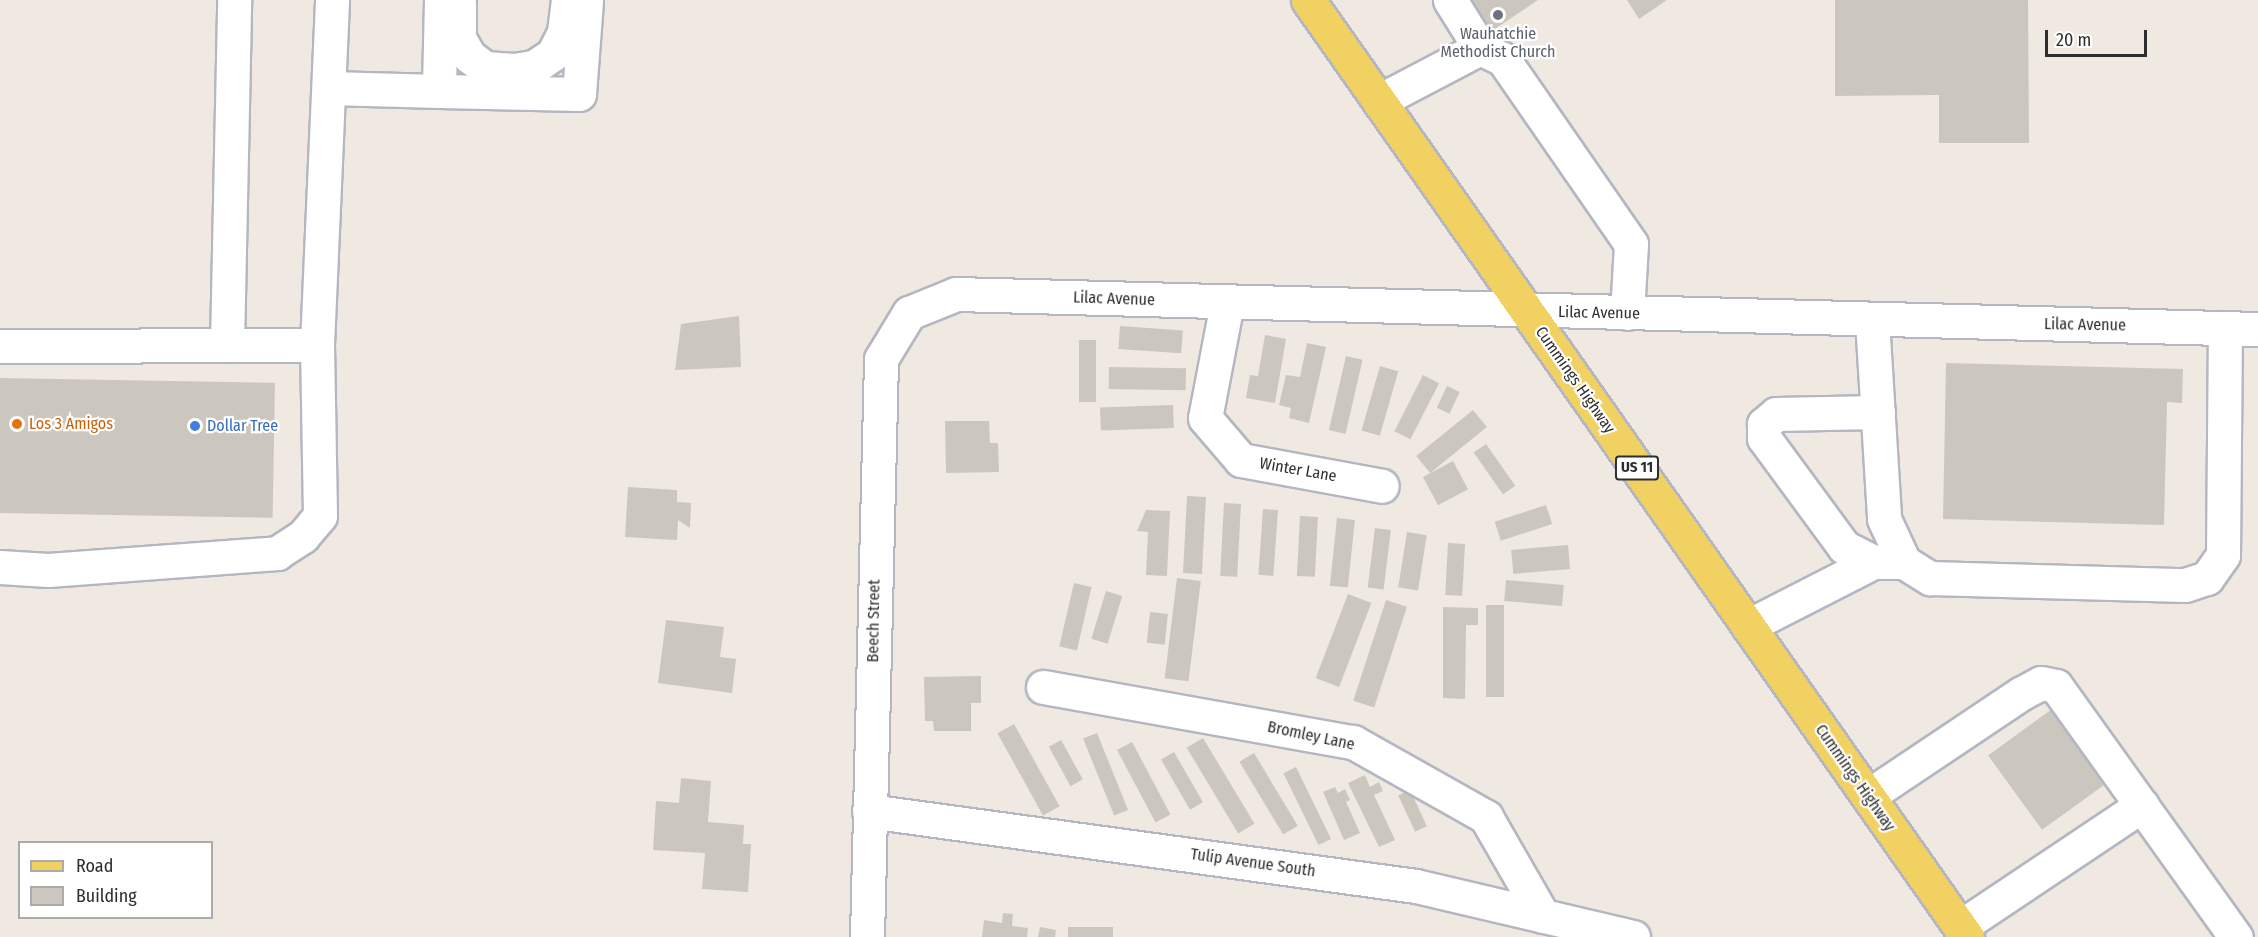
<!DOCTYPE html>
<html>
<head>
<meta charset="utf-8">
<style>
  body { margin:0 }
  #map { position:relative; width:2258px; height:937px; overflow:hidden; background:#efe9e1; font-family:"Fira Sans Condensed",sans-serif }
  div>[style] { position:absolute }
  .building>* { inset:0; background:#cbc7bf; transform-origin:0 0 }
  .roads { filter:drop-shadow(2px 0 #b4b7c1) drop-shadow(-2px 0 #b4b7c1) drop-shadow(0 2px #b4b7c1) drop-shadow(0 -2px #b4b7c1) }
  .minor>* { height:33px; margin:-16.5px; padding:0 16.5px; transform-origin:16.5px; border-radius:16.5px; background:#fff }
  .major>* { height:33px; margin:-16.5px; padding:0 16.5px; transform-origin:16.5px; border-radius:16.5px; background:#f2d163 }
  .dots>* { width:16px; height:16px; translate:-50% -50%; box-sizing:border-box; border:3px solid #fff; border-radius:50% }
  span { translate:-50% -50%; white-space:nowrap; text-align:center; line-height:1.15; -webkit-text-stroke:4.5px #fff; paint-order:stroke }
  .shield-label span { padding:2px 4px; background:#fff; border:2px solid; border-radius:4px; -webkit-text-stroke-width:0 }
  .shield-label { font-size:15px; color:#2e2e2e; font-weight:700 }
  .worship-label { font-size:16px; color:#5b616d }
  .street-label { font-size:16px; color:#2e2e2e }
  .food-label { font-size:16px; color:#c56008 }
  .left { translate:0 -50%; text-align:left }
  .shop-label { font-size:16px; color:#366cbe }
  .legend { position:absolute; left:18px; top:841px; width:195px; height:78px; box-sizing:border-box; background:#fff; border:2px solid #ababab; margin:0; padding:8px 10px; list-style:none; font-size:18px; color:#2e2e2e }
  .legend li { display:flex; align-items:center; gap:12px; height:30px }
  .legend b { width:30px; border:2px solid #ababab }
  .scale { position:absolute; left:2045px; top:30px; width:102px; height:27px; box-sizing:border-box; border:3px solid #2e2e2e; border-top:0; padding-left:8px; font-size:18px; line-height:21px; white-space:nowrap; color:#2e2e2e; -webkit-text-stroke:4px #fff; paint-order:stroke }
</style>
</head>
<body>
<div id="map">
  <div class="building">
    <i style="clip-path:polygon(1471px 0,1538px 0,1492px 31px)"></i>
    <i style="clip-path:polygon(1627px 0,1667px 0,1639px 19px)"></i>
    <i style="clip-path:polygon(1835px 0,2028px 0,2029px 143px,1939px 143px,1939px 95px,1835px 96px)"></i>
    <i style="clip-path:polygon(739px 316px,741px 367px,675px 370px,681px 324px)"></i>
    <i style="left:1120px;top:326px;width:63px;height:23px;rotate:4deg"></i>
    <i style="clip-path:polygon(1265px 335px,1286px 339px,1275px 403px,1246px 398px,1250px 375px,1258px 376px)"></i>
    <i style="left:1079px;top:340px;width:17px;height:62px"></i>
    <i style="clip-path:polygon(1307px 343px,1326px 347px,1309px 423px,1289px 418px,1291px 408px,1279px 405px,1286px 375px,1300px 377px)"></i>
    <i style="left:1346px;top:356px;width:17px;height:76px;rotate:13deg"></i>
    <i style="clip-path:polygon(1946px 363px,2183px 369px,2182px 403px,2167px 402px,2164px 525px,1943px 519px)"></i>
    <i style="left:1380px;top:366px;width:19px;height:67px;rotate:16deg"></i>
    <i style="left:1109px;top:367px;width:77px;height:22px;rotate:1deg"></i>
    <i style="left:1423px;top:375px;width:18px;height:63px;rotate:27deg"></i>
    <i style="left:0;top:378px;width:275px;height:135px;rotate:1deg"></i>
    <i style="left:1447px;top:386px;width:14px;height:24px;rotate:25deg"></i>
    <i style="left:1173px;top:405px;width:23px;height:73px;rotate:88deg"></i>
    <i style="left:1473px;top:410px;width:22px;height:73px;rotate:51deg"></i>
    <i style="clip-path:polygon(945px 421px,989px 421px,990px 443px,998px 443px,999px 472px,946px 473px)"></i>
    <i style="left:1486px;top:444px;width:51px;height:15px;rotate:55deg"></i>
    <i style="left:1453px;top:461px;width:32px;height:34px;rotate:62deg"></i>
    <i style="clip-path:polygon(628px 487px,677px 490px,677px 502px,691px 503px,690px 528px,678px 520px,677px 540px,625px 537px)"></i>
    <i style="left:1187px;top:496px;width:19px;height:77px;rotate:3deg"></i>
    <i style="left:1224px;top:503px;width:17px;height:73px;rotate:3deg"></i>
    <i style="left:1546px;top:505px;width:20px;height:54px;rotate:72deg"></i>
    <i style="left:1263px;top:509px;width:15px;height:66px;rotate:4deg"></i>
    <i style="clip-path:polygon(1146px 510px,1170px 511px,1167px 576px,1146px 575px,1148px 532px,1137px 531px)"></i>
    <i style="left:1300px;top:516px;width:18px;height:60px;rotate:3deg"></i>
    <i style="left:1337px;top:518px;width:18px;height:68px;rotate:6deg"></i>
    <i style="left:1375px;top:528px;width:16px;height:60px;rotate:7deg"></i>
    <i style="left:1407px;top:532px;width:20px;height:56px;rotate:9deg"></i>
    <i style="left:1448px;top:543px;width:17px;height:52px;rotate:3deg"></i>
    <i style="left:1568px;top:545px;width:24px;height:57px;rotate:85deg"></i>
    <i style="left:1177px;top:578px;width:24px;height:101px;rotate:7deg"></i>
    <i style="left:1506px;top:580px;width:58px;height:21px;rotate:5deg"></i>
    <i style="left:1074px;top:583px;width:18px;height:65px;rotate:13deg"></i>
    <i style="left:1106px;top:591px;width:17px;height:50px;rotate:17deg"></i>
    <i style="left:1348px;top:594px;width:25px;height:90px;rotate:21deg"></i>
    <i style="left:1386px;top:600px;width:22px;height:106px;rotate:18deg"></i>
    <i style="left:1486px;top:605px;width:18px;height:92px"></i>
    <i style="clip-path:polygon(1443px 607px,1478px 608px,1478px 625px,1466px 625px,1465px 699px,1443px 698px)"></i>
    <i style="left:1150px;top:612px;width:18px;height:31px;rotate:6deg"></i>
    <i style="clip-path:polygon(666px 620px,724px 627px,720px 657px,736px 659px,732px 693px,658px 683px)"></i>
    <i style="clip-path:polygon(981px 676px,981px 703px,971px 703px,971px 731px,934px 731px,933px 721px,925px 721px,924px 677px)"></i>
    <i style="left:2052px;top:709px;width:92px;height:79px;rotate:54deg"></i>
    <i style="left:1014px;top:724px;width:94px;height:19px;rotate:61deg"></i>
    <i style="left:1097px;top:733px;width:83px;height:15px;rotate:68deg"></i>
    <i style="left:1203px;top:738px;width:100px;height:19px;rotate:59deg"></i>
    <i style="left:1061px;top:740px;width:45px;height:14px;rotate:61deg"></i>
    <i style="left:1132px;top:742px;width:82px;height:17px;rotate:62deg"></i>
    <i style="left:1174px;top:752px;width:58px;height:15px;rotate:60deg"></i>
    <i style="left:1254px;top:753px;width:85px;height:17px;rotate:59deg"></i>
    <i style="left:1296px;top:767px;width:80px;height:14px;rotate:64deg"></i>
    <i style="clip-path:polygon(1365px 775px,1370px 787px,1379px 782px,1383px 791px,1374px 795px,1395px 840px,1379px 847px,1348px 783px)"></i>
    <i style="clip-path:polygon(681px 778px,711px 781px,708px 822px,744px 825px,743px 844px,751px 844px,748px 892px,702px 889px,705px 853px,653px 850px,656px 801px,679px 803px)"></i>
    <i style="clip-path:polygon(1335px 787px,1338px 793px,1345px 789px,1350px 800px,1346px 802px,1360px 833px,1344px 840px,1323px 792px)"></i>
    <i style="left:1410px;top:790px;width:40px;height:13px;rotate:65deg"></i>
    <i style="clip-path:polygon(1003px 913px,1013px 914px,1012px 926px,1028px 928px,1027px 937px,982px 937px,984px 920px,1002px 923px)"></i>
    <i style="clip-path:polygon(1040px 927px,1056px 930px,1055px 937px,1038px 937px)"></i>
    <i style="left:1068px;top:927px;width:45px;height:10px"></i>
  </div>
  <div class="roads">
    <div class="minor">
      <i style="left:441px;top:0;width:91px;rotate:91.3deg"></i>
      <i style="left:439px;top:91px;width:140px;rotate:1.2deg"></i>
      <i style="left:579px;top:94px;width:94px;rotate:-85.7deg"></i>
      <i style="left:1450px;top:0;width:57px;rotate:58deg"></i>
      <i style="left:1480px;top:48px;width:25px;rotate:26deg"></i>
      <i style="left:1503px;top:59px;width:225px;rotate:55.3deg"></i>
      <i style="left:1631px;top:244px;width:69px;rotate:93.3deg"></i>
      <i style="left:459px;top:2px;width:36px;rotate:90deg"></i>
      <i style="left:459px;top:38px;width:21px;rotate:61deg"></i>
      <i style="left:469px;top:56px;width:20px;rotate:37deg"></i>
      <i style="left:485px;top:68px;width:29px;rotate:4deg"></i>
      <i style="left:514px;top:70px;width:20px;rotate:-9deg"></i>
      <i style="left:534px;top:67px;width:23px;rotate:-34deg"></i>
      <i style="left:553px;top:54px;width:25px;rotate:-63deg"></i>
      <i style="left:564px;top:32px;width:32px;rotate:-83deg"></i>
      <i style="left:329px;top:88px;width:110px;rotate:1.6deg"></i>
      <i style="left:1379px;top:101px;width:114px;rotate:-27.7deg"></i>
      <i style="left:1227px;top:303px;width:117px;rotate:100.8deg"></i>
      <i style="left:1205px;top:418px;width:55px;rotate:49.4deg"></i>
      <i style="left:1241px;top:460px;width:143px;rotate:10.4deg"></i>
      <i style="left:1872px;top:320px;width:199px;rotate:86.5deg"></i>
      <i style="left:1884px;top:519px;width:47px;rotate:65.1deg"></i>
      <i style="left:1904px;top:562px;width:31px;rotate:32deg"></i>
      <i style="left:1930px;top:578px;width:255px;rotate:1.6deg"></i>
      <i style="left:2185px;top:585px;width:23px;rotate:-18deg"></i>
      <i style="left:2207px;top:578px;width:28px;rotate:-55deg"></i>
      <i style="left:2223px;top:555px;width:227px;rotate:-89.5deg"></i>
      <i style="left:227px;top:345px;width:345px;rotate:-88.8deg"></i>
      <i style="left:0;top:346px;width:317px;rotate:-0.2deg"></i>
      <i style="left:1878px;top:412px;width:102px;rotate:178.9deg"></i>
      <i style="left:1776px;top:414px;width:16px;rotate:140deg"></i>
      <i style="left:1764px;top:424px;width:14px;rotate:90deg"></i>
      <i style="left:1764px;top:438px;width:135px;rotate:53.7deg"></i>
      <i style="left:1844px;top:547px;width:33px;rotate:27deg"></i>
      <i style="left:1873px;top:562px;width:31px"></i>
      <i style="left:0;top:567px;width:48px;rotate:3.6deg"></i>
      <i style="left:48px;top:570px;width:230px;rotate:-4.2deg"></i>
      <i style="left:277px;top:553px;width:31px;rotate:-33deg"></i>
      <i style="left:303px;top:536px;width:26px;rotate:-50deg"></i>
      <i style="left:320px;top:516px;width:171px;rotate:-91deg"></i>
      <i style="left:317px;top:345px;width:345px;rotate:-87.5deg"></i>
      <i style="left:1748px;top:626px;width:140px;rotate:-27.1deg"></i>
      <i style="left:1043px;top:687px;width:315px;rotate:10.1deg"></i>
      <i style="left:1353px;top:742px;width:153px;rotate:29.4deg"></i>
      <i style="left:1486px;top:817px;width:114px;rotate:60.1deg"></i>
      <i style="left:1868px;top:796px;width:185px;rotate:-33.8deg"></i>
      <i style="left:2022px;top:693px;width:21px;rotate:-28deg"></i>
      <i style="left:2041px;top:683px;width:15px;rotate:11deg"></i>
      <i style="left:2056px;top:686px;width:309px;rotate:54.4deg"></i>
      <i style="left:869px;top:811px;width:552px;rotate:7.81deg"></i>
      <i style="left:1416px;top:886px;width:223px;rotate:13.2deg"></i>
      <i style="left:1960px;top:927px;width:219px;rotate:-33.8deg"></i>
      <i style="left:867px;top:937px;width:578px;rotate:-88.61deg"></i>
      <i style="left:881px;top:359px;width:54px;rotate:-58.7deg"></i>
      <i style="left:909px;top:313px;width:51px;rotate:-22deg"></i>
      <i style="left:956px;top:294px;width:1302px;rotate:1.54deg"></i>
    </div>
    <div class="major">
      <i style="left:1308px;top:0;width:1146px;rotate:54.88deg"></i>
    </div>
  </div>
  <div class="dots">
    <i style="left:1498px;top:15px;background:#6b7280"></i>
    <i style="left:17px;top:424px;background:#e8710a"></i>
    <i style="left:195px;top:426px;background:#3f7fe0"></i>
  </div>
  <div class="shield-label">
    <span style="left:1637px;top:468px">US 11</span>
  </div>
  <div class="worship-label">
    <span style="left:1498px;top:43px">Wauhatchie<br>Methodist Church</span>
  </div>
  <div class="street-label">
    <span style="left:1114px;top:299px;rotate:2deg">Lilac Avenue</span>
    <span style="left:1599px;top:313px;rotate:1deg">Lilac Avenue</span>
    <span style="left:2085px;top:325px;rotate:1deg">Lilac Avenue</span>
    <span style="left:1575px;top:380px;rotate:55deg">Cummings Highway</span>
    <span style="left:1298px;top:470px;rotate:10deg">Winter Lane</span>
    <span style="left:874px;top:621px;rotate:-89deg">Beech Street</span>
    <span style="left:1311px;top:736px;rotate:12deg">Bromley Lane</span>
    <span style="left:1855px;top:778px;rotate:55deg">Cummings Highway</span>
    <span style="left:1253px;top:863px;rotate:8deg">Tulip Avenue South</span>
  </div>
  <div class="food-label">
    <span class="left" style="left:29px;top:424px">Los 3 Amigos</span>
  </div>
  <div class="shop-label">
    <span class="left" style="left:207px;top:426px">Dollar Tree</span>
  </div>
  <ul class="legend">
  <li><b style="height:8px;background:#f2d163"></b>Road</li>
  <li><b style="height:16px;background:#cbc7bf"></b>Building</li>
  </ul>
  <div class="scale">20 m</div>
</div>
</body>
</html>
